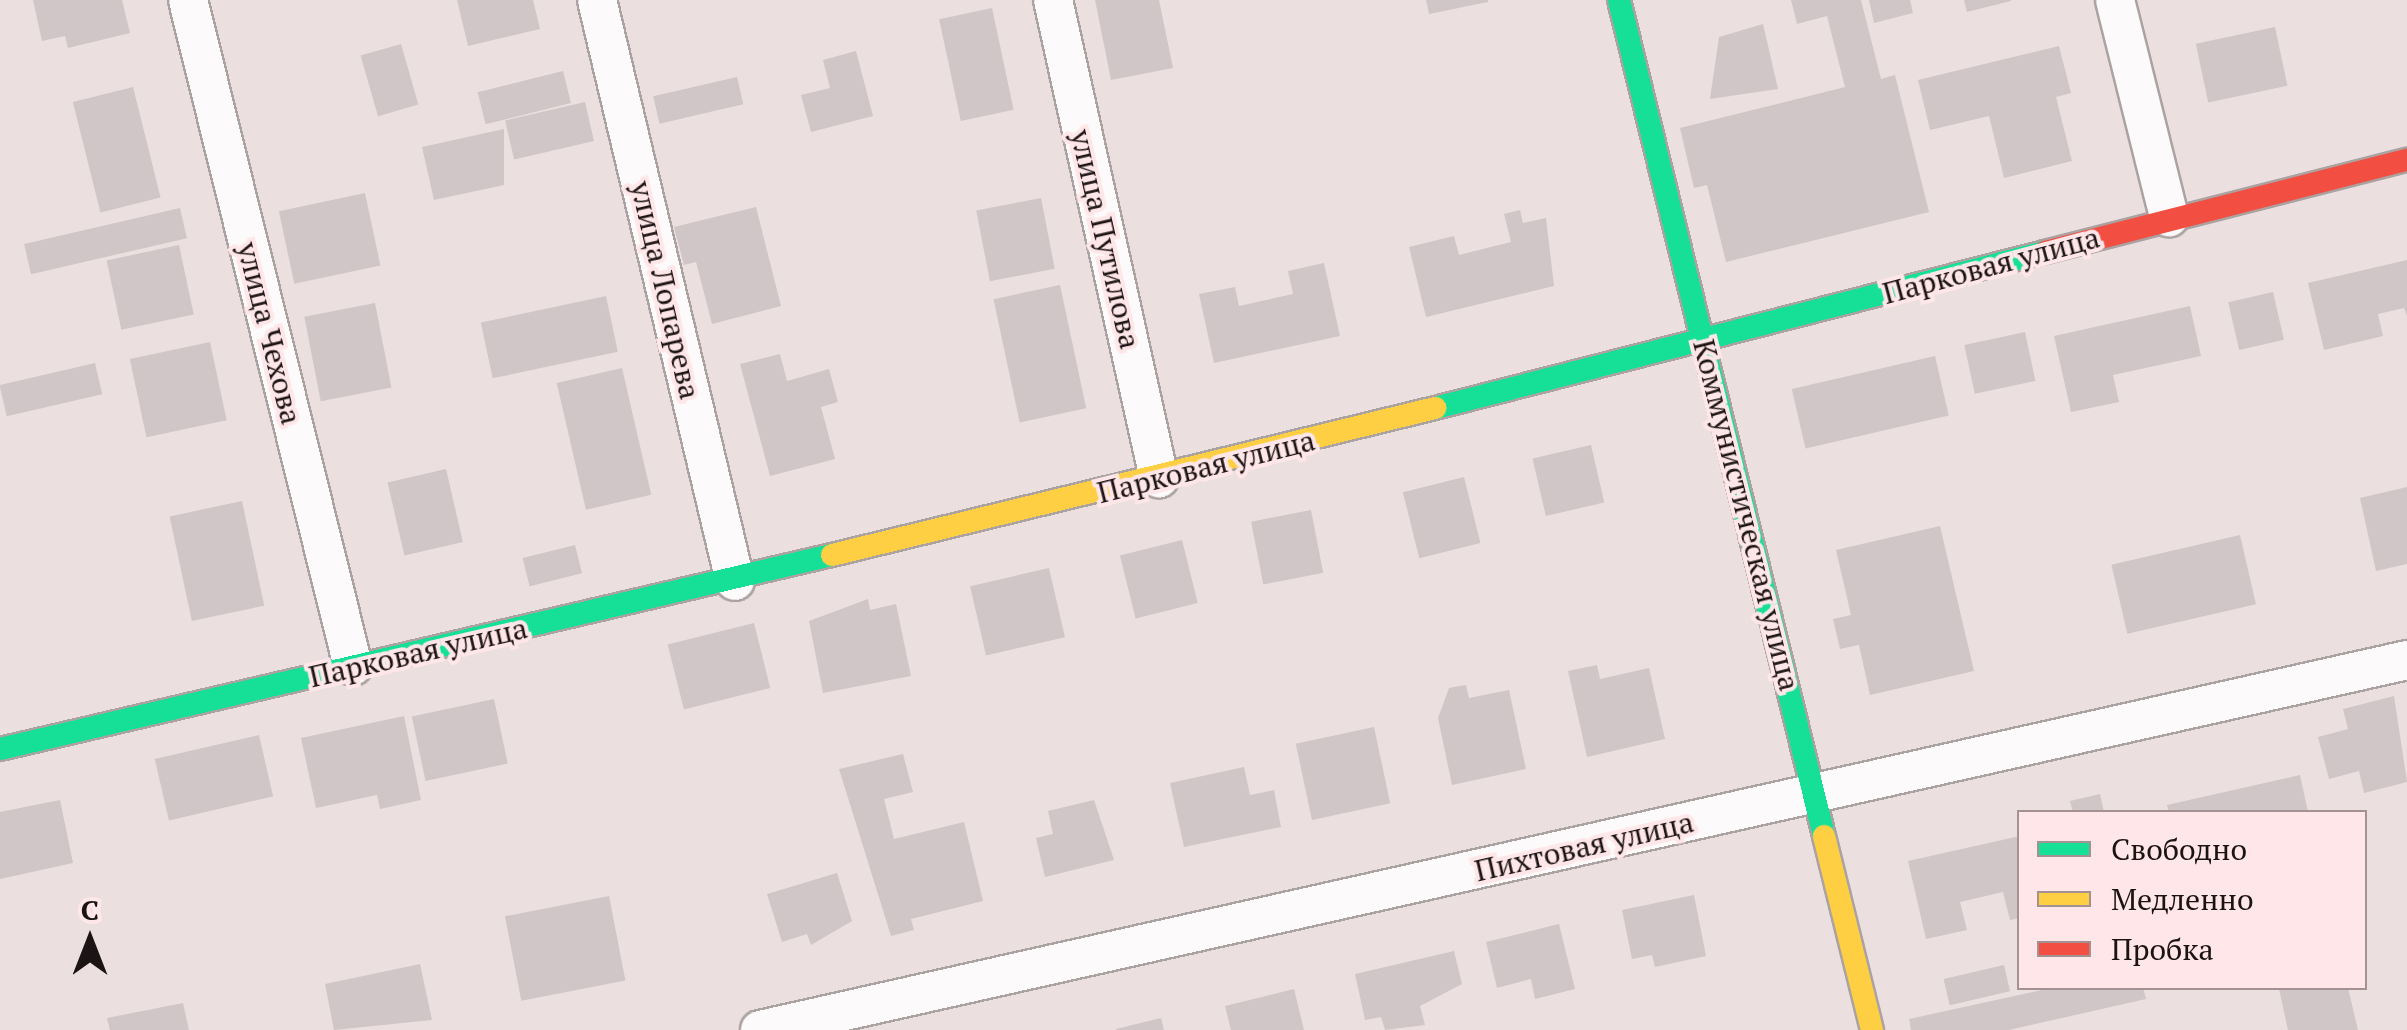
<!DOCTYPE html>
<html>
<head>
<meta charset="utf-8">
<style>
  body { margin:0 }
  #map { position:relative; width:2407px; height:1030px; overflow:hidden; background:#ebdfdf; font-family:"PT Serif",serif }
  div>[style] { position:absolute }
  .building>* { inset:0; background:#d1c6c7; transform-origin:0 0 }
  .roads { filter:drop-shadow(2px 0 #aba2a2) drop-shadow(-2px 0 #aba2a2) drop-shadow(0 2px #aba2a2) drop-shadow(0 -2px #aba2a2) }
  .street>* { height:38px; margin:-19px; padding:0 19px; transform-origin:19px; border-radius:19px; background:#fcfafa }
  .fast>* { height:22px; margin:-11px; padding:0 11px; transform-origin:11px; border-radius:11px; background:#16e098 }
  .slow>* { height:22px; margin:-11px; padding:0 11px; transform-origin:11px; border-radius:11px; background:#ffcf43 }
  .jam>* { height:22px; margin:-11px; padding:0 11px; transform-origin:11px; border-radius:11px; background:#f24e42 }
  span { translate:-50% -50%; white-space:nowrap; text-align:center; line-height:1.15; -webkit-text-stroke:8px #ffe6e8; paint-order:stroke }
  .street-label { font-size:30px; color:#1b1314 }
  .legend { position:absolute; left:2017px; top:810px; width:350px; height:180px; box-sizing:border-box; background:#ffe6e8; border:2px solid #a49293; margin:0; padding:12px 18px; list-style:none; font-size:30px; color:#1b1314 }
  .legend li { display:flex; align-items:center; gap:20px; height:50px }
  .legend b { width:50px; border:2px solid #a49293 }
  .north { position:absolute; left:40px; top:890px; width:100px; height:100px; -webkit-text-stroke:8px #ffe6e8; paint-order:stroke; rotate:0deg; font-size:28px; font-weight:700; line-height:40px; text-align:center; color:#1b1314 }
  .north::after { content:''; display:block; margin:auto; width:35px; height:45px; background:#1b1314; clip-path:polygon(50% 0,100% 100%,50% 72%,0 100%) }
</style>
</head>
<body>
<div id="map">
  <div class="building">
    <i style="clip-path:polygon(33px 0,122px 0,130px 33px,68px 48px,65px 36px,42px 41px)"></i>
    <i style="clip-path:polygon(457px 0,533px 0,540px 29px,468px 46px)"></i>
    <i style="clip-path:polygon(1095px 0,1159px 0,1173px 68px,1111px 80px)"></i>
    <i style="clip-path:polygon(1426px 0,1488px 0,1488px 2px,1429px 14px)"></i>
    <i style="clip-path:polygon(1791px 0,1861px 0,1881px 79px,1895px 75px,1929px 212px,1726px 262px,1707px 185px,1694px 188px,1680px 128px,1845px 87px,1827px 16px,1797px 24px)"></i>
    <i style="clip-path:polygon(1869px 0,1910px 0,1913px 13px,1874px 23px)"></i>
    <i style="clip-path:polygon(1964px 0,2011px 0,2011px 1px,1967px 12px)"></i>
    <i style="left:992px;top:8px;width:104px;height:54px;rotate:78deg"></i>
    <i style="clip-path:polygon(1763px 24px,1778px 89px,1710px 99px,1719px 37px)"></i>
    <i style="left:2275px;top:27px;width:60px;height:81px;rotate:78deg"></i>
    <i style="left:401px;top:44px;width:63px;height:42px;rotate:74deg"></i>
    <i style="clip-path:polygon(2059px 46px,2071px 93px,2056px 97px,2072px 161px,2004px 178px,1989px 116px,1930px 130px,1918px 80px)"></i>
    <i style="clip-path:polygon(856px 51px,873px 116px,811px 132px,801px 95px,830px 88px,823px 60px)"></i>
    <i style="left:563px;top:71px;width:33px;height:88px;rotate:76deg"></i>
    <i style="left:737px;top:77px;width:28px;height:86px;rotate:77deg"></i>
    <i style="left:133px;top:87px;width:114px;height:62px;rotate:76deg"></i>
    <i style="left:585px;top:102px;width:40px;height:82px;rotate:77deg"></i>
    <i style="clip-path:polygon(504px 129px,504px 185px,434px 200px,422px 147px)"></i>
    <i style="left:365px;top:193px;width:74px;height:88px;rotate:78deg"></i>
    <i style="left:1041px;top:198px;width:72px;height:66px;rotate:79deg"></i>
    <i style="clip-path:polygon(756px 207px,781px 306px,712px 324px,696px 262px,684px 265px,674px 227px)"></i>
    <i style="left:180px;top:208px;width:31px;height:160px;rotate:77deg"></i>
    <i style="clip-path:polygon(1520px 210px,1523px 223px,1546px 218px,1554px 286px,1426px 317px,1409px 247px,1454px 236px,1459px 255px,1511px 242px,1504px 214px)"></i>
    <i style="left:179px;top:245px;width:71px;height:74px;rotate:78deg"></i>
    <i style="clip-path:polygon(2407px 260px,2407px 316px,2404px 308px,2378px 314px,2383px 336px,2324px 350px,2308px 283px)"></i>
    <i style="clip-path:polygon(1324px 263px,1340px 336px,1214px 363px,1199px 294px,1235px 287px,1239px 306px,1293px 294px,1288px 271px)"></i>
    <i style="left:1060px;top:285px;width:126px;height:68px;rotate:78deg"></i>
    <i style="left:2273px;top:292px;width:49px;height:46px;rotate:77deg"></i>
    <i style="left:606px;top:296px;width:57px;height:128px;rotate:78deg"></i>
    <i style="left:375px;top:303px;width:86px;height:72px;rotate:79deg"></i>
    <i style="clip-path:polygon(2190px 306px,2201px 356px,2113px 375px,2119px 402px,2071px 412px,2054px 336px)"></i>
    <i style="left:2025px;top:332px;width:50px;height:62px;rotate:78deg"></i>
    <i style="left:210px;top:342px;width:80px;height:82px;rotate:78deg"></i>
    <i style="clip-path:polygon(780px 354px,787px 381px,829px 369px,838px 402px,821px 407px,835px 459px,770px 476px,740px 364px)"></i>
    <i style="left:1935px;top:356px;width:61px;height:147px;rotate:77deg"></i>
    <i style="left:95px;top:363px;width:32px;height:98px;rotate:77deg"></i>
    <i style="left:622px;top:368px;width:130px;height:67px;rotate:77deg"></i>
    <i style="left:1591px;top:445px;width:59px;height:60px;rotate:77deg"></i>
    <i style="left:446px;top:469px;width:75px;height:60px;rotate:77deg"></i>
    <i style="left:1464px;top:477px;width:68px;height:63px;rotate:76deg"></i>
    <i style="clip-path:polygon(2407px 487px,2407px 564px,2376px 571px,2360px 498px)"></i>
    <i style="left:242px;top:501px;width:107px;height:74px;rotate:78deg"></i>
    <i style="left:1311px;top:510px;width:64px;height:61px;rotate:79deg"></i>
    <i style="clip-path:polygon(1940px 526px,1974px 671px,1870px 695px,1859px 645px,1840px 649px,1833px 619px,1851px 615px,1836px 550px)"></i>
    <i style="left:2240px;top:535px;width:71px;height:132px;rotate:77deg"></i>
    <i style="left:1182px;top:540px;width:65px;height:64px;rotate:76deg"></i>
    <i style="left:575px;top:545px;width:29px;height:54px;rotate:76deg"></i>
    <i style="left:1049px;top:568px;width:71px;height:81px;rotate:77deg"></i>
    <i style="clip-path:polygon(868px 599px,870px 610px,896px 604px,911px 676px,823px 693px,809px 621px)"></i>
    <i style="left:754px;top:623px;width:67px;height:89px;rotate:76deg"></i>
    <i style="clip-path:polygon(1597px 665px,1600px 679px,1649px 668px,1665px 739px,1587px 757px,1568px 671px)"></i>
    <i style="clip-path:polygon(1466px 685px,1469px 698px,1509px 690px,1526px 769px,1452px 785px,1438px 718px,1449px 688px)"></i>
    <i style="clip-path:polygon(2394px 696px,2407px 782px,2364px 793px,2359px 771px,2329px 779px,2318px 737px,2348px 729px,2343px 709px)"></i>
    <i style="left:494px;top:699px;width:66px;height:84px;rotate:78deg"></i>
    <i style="clip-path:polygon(404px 716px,421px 800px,380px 809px,377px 795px,316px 808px,301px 738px)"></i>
    <i style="left:1374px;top:727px;width:78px;height:80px;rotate:78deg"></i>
    <i style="left:259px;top:735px;width:63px;height:107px;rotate:77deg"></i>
    <i style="clip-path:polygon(903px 754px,913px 792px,884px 799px,894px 839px,964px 822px,983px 901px,911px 919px,914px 930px,891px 936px,839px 769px)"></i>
    <i style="clip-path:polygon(1244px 767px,1250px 795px,1274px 790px,1281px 827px,1184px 847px,1170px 783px)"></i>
    <i style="clip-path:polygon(2300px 775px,2308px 812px,2169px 812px,2167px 805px)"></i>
    <i style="clip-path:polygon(2100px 794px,2104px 812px,2073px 812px,2070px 801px)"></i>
    <i style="clip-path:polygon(60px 800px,73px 863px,0 879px,0 812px)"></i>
    <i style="clip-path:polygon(1094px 800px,1114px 860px,1045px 877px,1036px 838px,1053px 834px,1048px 811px)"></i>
    <i style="clip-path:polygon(2020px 836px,2020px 918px,2010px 920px,2003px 892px,1960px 902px,1967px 930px,1926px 939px,1908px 861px)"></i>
    <i style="clip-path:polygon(837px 873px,852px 921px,811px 945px,807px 934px,782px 942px,767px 894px)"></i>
    <i style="clip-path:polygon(1694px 895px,1706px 956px,1655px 967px,1652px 955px,1632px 959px,1622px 910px)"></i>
    <i style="left:609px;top:896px;width:86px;height:106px;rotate:79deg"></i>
    <i style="clip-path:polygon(1559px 924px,1575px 989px,1535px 999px,1531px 979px,1497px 988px,1486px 942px)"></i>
    <i style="clip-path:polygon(1454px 951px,1462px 984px,1420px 1006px,1425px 1025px,1385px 1030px,1381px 1017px,1365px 1020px,1355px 974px)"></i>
    <i style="clip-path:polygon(420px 964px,432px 1020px,334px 1030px,325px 984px)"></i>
    <i style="left:2004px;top:965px;width:27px;height:62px;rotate:77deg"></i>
    <i style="clip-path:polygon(2051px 988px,2143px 988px,2146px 999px,2009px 1030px,1911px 1030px,1909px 1019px)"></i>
    <i style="clip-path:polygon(2348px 988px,2358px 1030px,2288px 1030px,2279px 989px)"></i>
    <i style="clip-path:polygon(1294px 989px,1304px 1030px,1231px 1030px,1225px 1006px)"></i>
    <i style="clip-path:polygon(183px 1003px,189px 1030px,110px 1030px,107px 1018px)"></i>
    <i style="clip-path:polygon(1161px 1018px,1164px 1030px,1116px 1030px,1116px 1029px)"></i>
  </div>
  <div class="roads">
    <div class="street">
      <i style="left:188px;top:0;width:686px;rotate:76.09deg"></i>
      <i style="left:597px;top:0;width:597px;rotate:76.64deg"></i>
      <i style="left:1053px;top:0;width:490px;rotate:77.5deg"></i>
      <i style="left:2115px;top:0;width:224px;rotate:76deg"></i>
      <i style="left:760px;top:1030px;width:1688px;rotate:-12.66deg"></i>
    </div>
    <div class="fast">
      <i style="left:1619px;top:0;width:861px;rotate:76.22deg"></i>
      <i style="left:1435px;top:408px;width:630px;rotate:-14.35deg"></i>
      <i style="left:0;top:749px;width:854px;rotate:-13.13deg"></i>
    </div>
    <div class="slow">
      <i style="left:832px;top:555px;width:621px;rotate:-13.7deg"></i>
      <i style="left:1824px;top:836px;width:200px;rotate:76.1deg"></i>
    </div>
    <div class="jam">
      <i style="left:2045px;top:252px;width:374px;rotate:-14.3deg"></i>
    </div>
  </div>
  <div class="street-label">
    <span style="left:1106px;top:239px;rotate:77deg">улица Путилова</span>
    <span style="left:1991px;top:265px;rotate:-15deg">Парковая улица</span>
    <span style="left:666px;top:290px;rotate:77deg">улица Лопарева</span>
    <span style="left:270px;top:333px;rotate:76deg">улица Чехова</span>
    <span style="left:1206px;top:466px;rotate:-14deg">Парковая улица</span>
    <span style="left:1747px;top:515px;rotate:76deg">Коммунистическая улица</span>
    <span style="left:418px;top:652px;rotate:-13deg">Парковая улица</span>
    <span style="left:1584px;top:846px;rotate:-13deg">Пихтовая улица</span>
  </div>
  <ul class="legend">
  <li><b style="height:12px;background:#16e098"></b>Свободно</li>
  <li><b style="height:12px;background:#ffcf43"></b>Медленно</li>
  <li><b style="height:12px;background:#f24e42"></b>Пробка</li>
  </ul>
  <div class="north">С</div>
</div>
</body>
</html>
